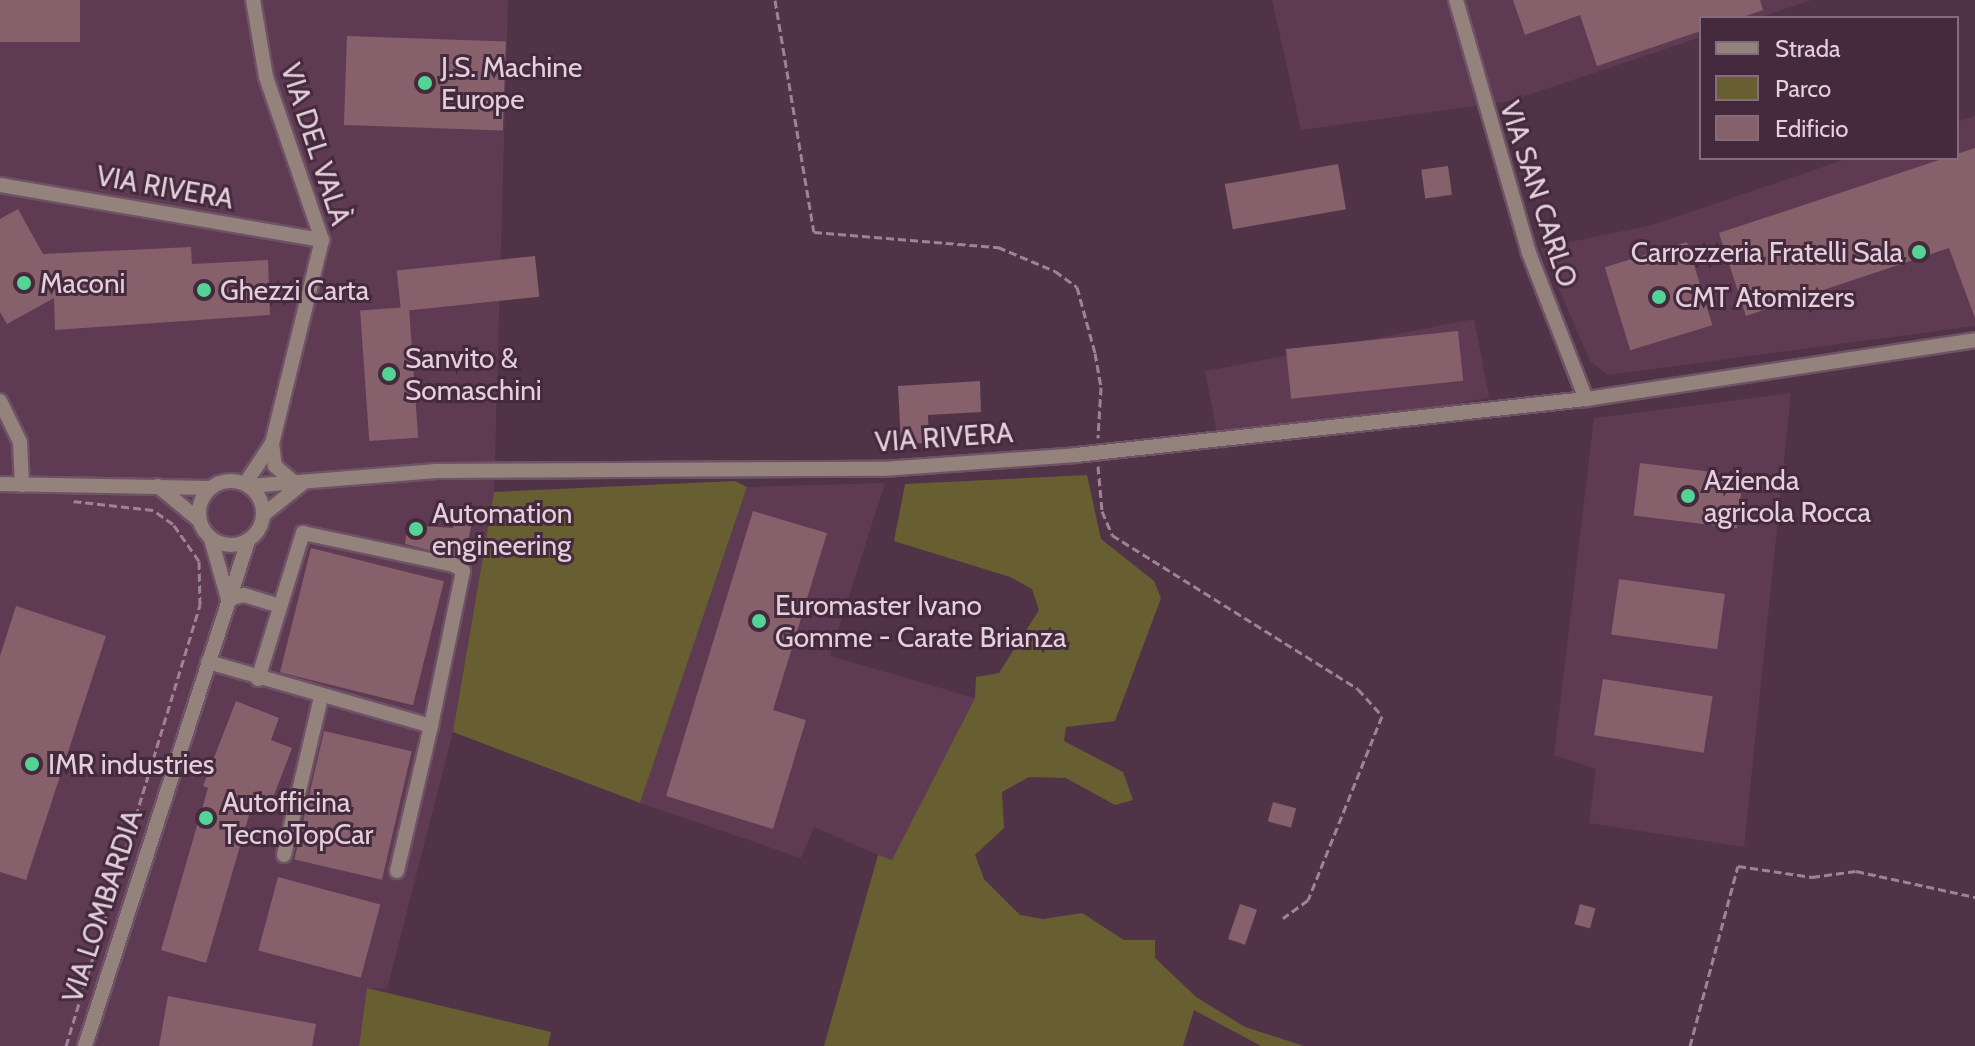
<!DOCTYPE html>
<html>
<head>
<meta charset="utf-8">
<style>
  body { margin:0 }
  #map { position:relative; width:1975px; height:1046px; overflow:hidden; background:#513347; font-family:Cabin,sans-serif }
  div>[style] { position:absolute }
  .built>* { inset:0; background:#5f3a53; transform-origin:0 0 }
  .green>* { inset:0; background:#675f31 }
  .building>* { inset:0; background:#86606b; transform-origin:0 0 }
  .path>* { height:3px; margin-top:-1.5px; transform-origin:0; background:repeating-linear-gradient(90deg,#9c8493 0 8px,transparent 0 12px) }
  .roads { filter:drop-shadow(2px 0 #6e5265) drop-shadow(-2px 0 #6e5265) drop-shadow(0 2px #6e5265) drop-shadow(0 -2px #6e5265) }
  .minor>* { height:14px; margin:-7px; padding:0 7px; transform-origin:7px; border-radius:7px; background:#94827c }
  .minor>.ring { margin:-7px; padding:0; box-sizing:content-box; background:none; border:14px solid #94827c; border-radius:50% }
  .dots>* { width:22px; height:22px; translate:-50% -50%; box-sizing:border-box; border:4px solid #45293c; border-radius:50% }
  span { translate:-50% -50%; white-space:nowrap; text-align:center; line-height:1.15; -webkit-text-stroke:6px #45293c; paint-order:stroke }
  .poi-label { font-size:28px; color:#e3d0dc }
  .left { translate:0 -50%; text-align:left }
  .right { translate:-100% -50%; text-align:right }
  .street-label { font-size:28px; color:#e3d0dc }
  .legend { position:absolute; left:1699px; top:16px; width:260px; height:144px; box-sizing:border-box; background:#45293c; border:2px solid #846c7c; margin:0; padding:10px 14px; list-style:none; font-size:24px; color:#e3d0dc }
  .legend li { display:flex; align-items:center; gap:16px; height:40px }
  .legend b { width:40px; border:2px solid #846c7c }
</style>
</head>
<body>
<div id="map">
  <div class="built">
    <i style="clip-path:polygon(0 0,508px 0,494px 492px,453px 732px,387px 989px,367px 988px,359px 1046px,0 1046px)"></i>
    <i style="clip-path:polygon(1272px 0,1812px 0,1758px 18px,1701px 18px,1701px 37px,1510px 101px,1301px 130px)"></i>
    <i style="clip-path:polygon(1975px 116px,1975px 326px,1608px 375px,1590px 361px,1541px 248px,1652px 225px,1849px 158px,1957px 158px,1957px 122px)"></i>
    <i style="left:1474px;top:319px;width:80px;height:274px;rotate:79deg"></i>
    <i style="clip-path:polygon(1791px 393px,1744px 847px,1589px 823px,1596px 769px,1554px 755px,1594px 418px)"></i>
    <i style="clip-path:polygon(885px 483px,830px 656px,975px 698px,892px 861px,814px 827px,801px 858px,640px 803px,747px 487px)"></i>
  </div>
  <div class="green">
    <i style="clip-path:polygon(1087px 475px,1101px 539px,1154px 581px,1161px 598px,1115px 721px,1066px 727px,1064px 741px,1123px 772px,1133px 800px,1115px 805px,1066px 778px,1029px 777px,1002px 792px,1004px 828px,975px 855px,984px 879px,1020px 915px,1043px 919px,1082px 913px,1124px 940px,1155px 940px,1155px 958px,1196px 997px,1245px 1027px,1304px 1046px,1261px 1046px,1194px 1010px,1183px 1046px,824px 1046px,878px 855px,892px 860px,975px 698px,976px 677px,999px 673px,1039px 610px,1032px 589px,1010px 577px,894px 541px,905px 484px)"></i>
    <i style="clip-path:polygon(735px 481px,747px 487px,640px 803px,453px 732px,494px 492px)"></i>
    <i style="clip-path:polygon(367px 988px,551px 1032px,548px 1046px,359px 1046px)"></i>
  </div>
  <div class="building">
    <i style="left:0;top:0;width:80px;height:42px"></i>
    <i style="clip-path:polygon(1513px 0,1760px 0,1763px 10px,1740px 18px,1701px 18px,1701px 31px,1597px 66px,1580px 15px,1525px 35px)"></i>
    <i style="left:347px;top:36px;width:159px;height:89px;rotate:2deg"></i>
    <i style="clip-path:polygon(1975px 148px,1975px 318px,1949px 248px,1746px 316px,1719px 233px)"></i>
    <i style="left:1338px;top:164px;width:46px;height:115px;rotate:80deg"></i>
    <i style="left:1448px;top:166px;width:29px;height:27px;rotate:82deg"></i>
    <i style="clip-path:polygon(18px 209px,43px 254px,191px 247px,192px 264px,268px 260px,270px 315px,55px 330px,54px 298px,7px 324px,0 312px,0 219px)"></i>
    <i style="left:1687px;top:242px;width:87px;height:86px;rotate:73deg"></i>
    <i style="left:535px;top:256px;width:41px;height:139px;rotate:84deg"></i>
    <i style="left:409px;top:307px;width:131px;height:49px;rotate:86deg"></i>
    <i style="left:1458px;top:331px;width:50px;height:173px;rotate:84deg"></i>
    <i style="clip-path:polygon(980px 381px,981px 412px,928px 415px,929px 443px,901px 444px,898px 386px)"></i>
    <i style="left:1640px;top:463px;width:104px;height:53px;rotate:7deg"></i>
    <i style="clip-path:polygon(753px 511px,827px 533px,773px 710px,806px 720px,773px 829px,666px 796px)"></i>
    <i style="clip-path:polygon(455px 519px,472px 522px,464px 559px,405px 544px,408px 525px,453px 528px)"></i>
    <i style="left:311px;top:548px;width:137px;height:128px;rotate:14deg"></i>
    <i style="left:1619px;top:579px;width:107px;height:56px;rotate:8deg"></i>
    <i style="clip-path:polygon(16px 606px,106px 636px,26px 880px,0 872px,0 656px)"></i>
    <i style="left:1603px;top:679px;width:111px;height:57px;rotate:9deg"></i>
    <i style="clip-path:polygon(236px 701px,279px 718px,271px 740px,292px 748px,268px 811px,252px 805px,206px 963px,161px 950px,208px 788px,203px 786px)"></i>
    <i style="left:324px;top:731px;width:90px;height:132px;rotate:13deg"></i>
    <i style="left:1273px;top:802px;width:24px;height:20px;rotate:15deg"></i>
    <i style="left:278px;top:877px;width:106px;height:76px;rotate:15deg"></i>
    <i style="left:1240px;top:904px;width:18px;height:37px;rotate:19deg"></i>
    <i style="left:1580px;top:904px;width:16px;height:21px;rotate:15deg"></i>
    <i style="clip-path:polygon(168px 996px,316px 1024px,312px 1046px,159px 1046px)"></i>
  </div>
  <div class="path">
    <i style="left:775px;top:0;width:235px;rotate:80.5deg"></i>
    <i style="left:814px;top:232px;width:185px;rotate:4.7deg"></i>
    <i style="left:998px;top:247px;width:62px;rotate:22.8deg"></i>
    <i style="left:1055px;top:271px;width:27px;rotate:36deg"></i>
    <i style="left:1077px;top:287px;width:68px;rotate:74.7deg"></i>
    <i style="left:1095px;top:353px;width:35px;rotate:80deg"></i>
    <i style="left:1101px;top:387px;width:51px;rotate:93.4deg"></i>
    <i style="left:1098px;top:466px;width:45px;rotate:84.9deg"></i>
    <i style="left:1102px;top:511px;width:26px;rotate:67deg"></i>
    <i style="left:1112px;top:535px;width:290px;rotate:32deg"></i>
    <i style="left:1358px;top:689px;width:36px;rotate:48deg"></i>
    <i style="left:1382px;top:716px;width:198px;rotate:111.9deg"></i>
    <i style="left:1308px;top:900px;width:31px;rotate:144deg"></i>
    <i style="left:66px;top:1046px;width:461px;rotate:-73.1deg"></i>
    <i style="left:200px;top:605px;width:44px;rotate:-91.3deg"></i>
    <i style="left:199px;top:561px;width:45px;rotate:-125.1deg"></i>
    <i style="left:173px;top:524px;width:24px;rotate:-145deg"></i>
    <i style="left:153px;top:510px;width:81px;rotate:-173.7deg"></i>
    <i style="left:1690px;top:1046px;width:186px;rotate:-75.1deg"></i>
    <i style="left:1738px;top:866px;width:75px;rotate:8.5deg"></i>
    <i style="left:1812px;top:877px;width:44px;rotate:-7.8deg"></i>
    <i style="left:1856px;top:871px;width:122px;rotate:12.3deg"></i>
  </div>
  <div class="roads">
    <div class="minor">
      <i style="left:253px;top:0;width:78px;rotate:80.4deg"></i>
      <i style="left:266px;top:77px;width:172px;rotate:71deg"></i>
      <i style="left:322px;top:240px;width:209px;rotate:103.8deg"></i>
      <i style="left:272px;top:443px;width:23px;rotate:83deg"></i>
      <i style="left:275px;top:466px;width:23px;rotate:41deg"></i>
      <i style="left:1456px;top:0;width:263px;rotate:73.9deg"></i>
      <i style="left:1529px;top:253px;width:157px;rotate:68.7deg"></i>
      <i style="left:0;top:185px;width:327px;rotate:9.7deg"></i>
      <i style="left:0;top:401px;width:46px;rotate:64deg"></i>
      <i style="left:20px;top:442px;width:43px;rotate:87.3deg"></i>
      <i class="ring" style="left:199px;top:481px;width:50px;height:50px"></i>
      <i style="left:0;top:484px;width:210px;rotate:1.1deg"></i>
      <i style="left:245px;top:484px;width:49px;rotate:-56.6deg"></i>
      <i style="left:158px;top:486px;width:53px;rotate:39.7deg"></i>
      <i style="left:249px;top:486px;width:188px;rotate:-4.6deg"></i>
      <i style="left:436px;top:471px;width:447px;rotate:-0.3deg"></i>
      <i style="left:883px;top:469px;width:194px;rotate:-4.1deg"></i>
      <i style="left:1076px;top:455px;width:513px;rotate:-6.27deg"></i>
      <i style="left:1586px;top:399px;width:393px;rotate:-8.6deg"></i>
      <i style="left:263px;top:515px;width:51px;rotate:-38.7deg"></i>
      <i style="left:211px;top:539px;width:62px;rotate:74.2deg"></i>
      <i style="left:228px;top:599px;width:16px;rotate:-14deg"></i>
      <i style="left:244px;top:595px;width:38px;rotate:17deg"></i>
      <i style="left:208px;top:662px;width:232px;rotate:16deg"></i>
      <i style="left:431px;top:726px;width:149px;rotate:103.2deg"></i>
      <i style="left:258px;top:679px;width:153px;rotate:-72.9deg"></i>
      <i style="left:303px;top:533px;width:154px;rotate:12deg"></i>
      <i style="left:454px;top:565px;width:11px;rotate:34deg"></i>
      <i style="left:463px;top:571px;width:158px;rotate:101.7deg"></i>
      <i style="left:284px;top:855px;width:162px;rotate:-76.8deg"></i>
      <i style="left:85px;top:1046px;width:531px;rotate:-72.11deg"></i>
    </div>
  </div>
  <div class="dots">
    <i style="left:425px;top:83px;background:#53d396"></i>
    <i style="left:1919px;top:252px;background:#53d396"></i>
    <i style="left:24px;top:283px;background:#53d396"></i>
    <i style="left:204px;top:290px;background:#53d396"></i>
    <i style="left:1659px;top:297px;background:#53d396"></i>
    <i style="left:389px;top:374px;background:#53d396"></i>
    <i style="left:1688px;top:496px;background:#53d396"></i>
    <i style="left:416px;top:529px;background:#53d396"></i>
    <i style="left:759px;top:621px;background:#53d396"></i>
    <i style="left:32px;top:764px;background:#53d396"></i>
    <i style="left:206px;top:818px;background:#53d396"></i>
  </div>
  <div class="poi-label">
    <span class="left" style="left:441px;top:83px">J.S. Machine<br>Europe</span>
    <span class="right" style="left:1903px;top:252px">Carrozzeria Fratelli Sala</span>
    <span class="left" style="left:40px;top:283px">Maconi</span>
    <span class="left" style="left:220px;top:290px">Ghezzi Carta</span>
    <span class="left" style="left:1675px;top:297px">CMT Atomizers</span>
    <span class="left" style="left:405px;top:374px">Sanvito &amp;<br>Somaschini</span>
    <span class="left" style="left:1704px;top:496px">Azienda<br>agricola Rocca</span>
    <span class="left" style="left:432px;top:529px">Automation<br>engineering</span>
    <span class="left" style="left:775px;top:621px">Euromaster Ivano<br>Gomme - Carate Brianza</span>
    <span class="left" style="left:48px;top:764px">IMR industries</span>
    <span class="left" style="left:222px;top:818px">Autofficina<br>TecnoTopCar</span>
  </div>
  <div class="street-label">
    <span style="left:316px;top:144px;rotate:72deg">VIA DEL VALÀ</span>
    <span style="left:165px;top:187px;rotate:10deg">VIA RIVERA</span>
    <span style="left:1539px;top:194px;rotate:72deg">VIA SAN CARLO</span>
    <span style="left:944px;top:437px;rotate:-4deg">VIA RIVERA</span>
    <span style="left:102px;top:906px;rotate:-72deg">VIA LOMBARDIA</span>
  </div>
  <ul class="legend">
  <li><b style="height:10px;background:#94827c"></b>Strada</li>
  <li><b style="height:22px;background:#675f31"></b>Parco</li>
  <li><b style="height:22px;background:#86606b"></b>Edificio</li>
  </ul>
</div>
</body>
</html>
